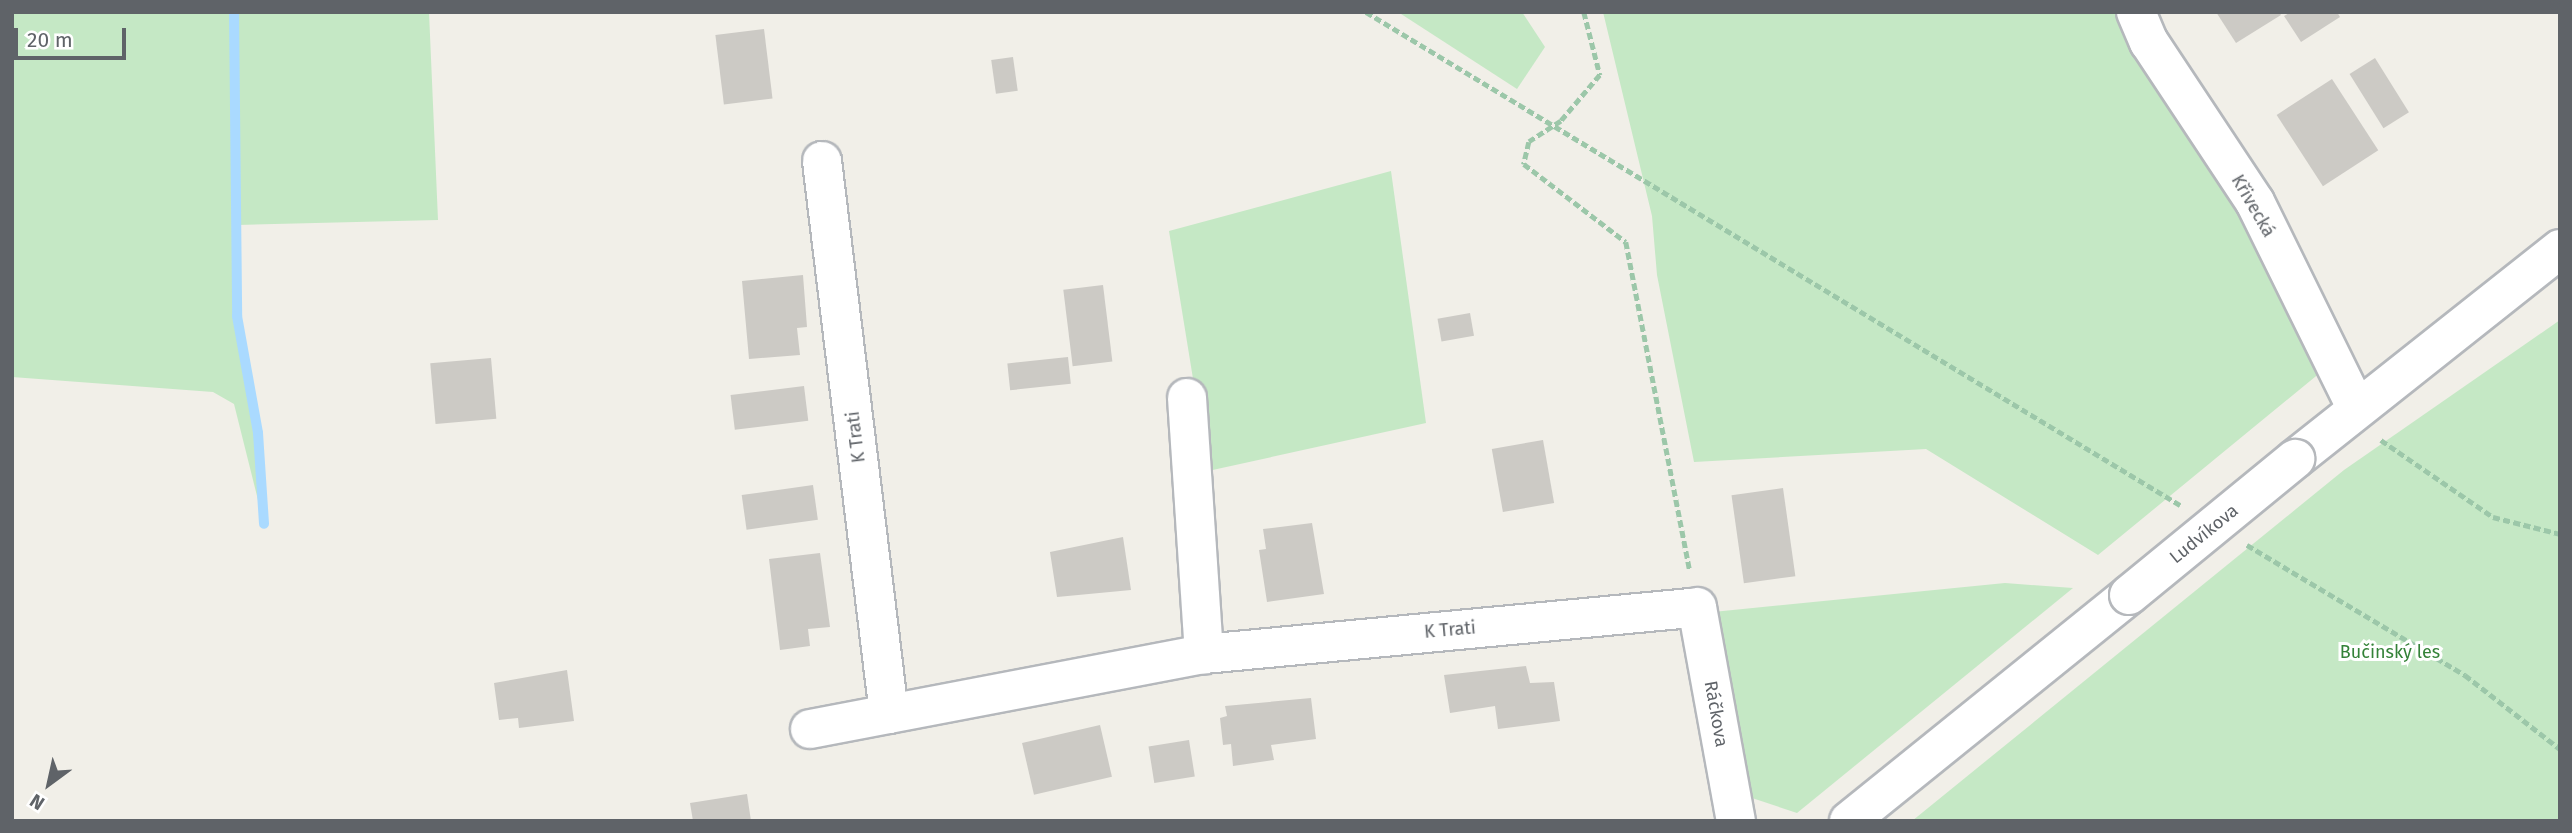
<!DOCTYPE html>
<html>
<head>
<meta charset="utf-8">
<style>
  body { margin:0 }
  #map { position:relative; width:2572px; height:833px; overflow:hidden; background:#f1efe8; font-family:"Fira Sans",sans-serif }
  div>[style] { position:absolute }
  .green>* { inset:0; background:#c5e8c5 }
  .stream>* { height:10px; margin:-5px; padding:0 5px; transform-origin:5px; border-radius:5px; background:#aadaff }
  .building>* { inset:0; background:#cccac5; transform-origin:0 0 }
  .path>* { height:4.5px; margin-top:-2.25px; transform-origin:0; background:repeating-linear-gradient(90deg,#9cc7a9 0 7px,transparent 0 10.5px) }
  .roads { filter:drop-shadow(2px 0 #b5b8bc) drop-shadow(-2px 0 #b5b8bc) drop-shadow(0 2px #b5b8bc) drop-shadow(0 -2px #b5b8bc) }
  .minor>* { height:38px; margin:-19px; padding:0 19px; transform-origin:19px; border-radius:19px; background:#fff }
  .tertiary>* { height:38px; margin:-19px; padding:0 19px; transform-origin:19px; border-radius:19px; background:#fff }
  .bridges { filter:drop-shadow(2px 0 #b5b8bc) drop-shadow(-2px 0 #b5b8bc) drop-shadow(0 2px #b5b8bc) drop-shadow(0 -2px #b5b8bc) }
  .tertiary-bridge>* { height:38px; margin:-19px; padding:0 19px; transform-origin:19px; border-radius:19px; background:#fff }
  span { translate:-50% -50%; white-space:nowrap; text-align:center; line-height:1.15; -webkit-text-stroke:6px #fff; paint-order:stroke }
  .street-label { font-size:18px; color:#5f6368 }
  .park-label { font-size:18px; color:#348238 }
  .frame { position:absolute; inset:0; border:14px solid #5f6368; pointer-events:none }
  .north { position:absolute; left:14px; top:749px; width:70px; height:70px; -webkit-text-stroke:5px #fff; paint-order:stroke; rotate:213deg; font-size:19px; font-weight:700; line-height:28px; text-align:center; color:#5f6368 }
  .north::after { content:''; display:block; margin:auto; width:24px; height:32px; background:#5f6368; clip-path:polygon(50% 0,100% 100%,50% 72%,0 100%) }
  .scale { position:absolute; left:14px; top:28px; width:112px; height:32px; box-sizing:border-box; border:4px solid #5f6368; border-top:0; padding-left:9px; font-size:21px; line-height:24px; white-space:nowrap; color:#5f6368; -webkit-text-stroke:5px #fff; paint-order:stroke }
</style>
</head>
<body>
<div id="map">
  <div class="green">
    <i style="clip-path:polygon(12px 12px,429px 12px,438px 220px,237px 225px,237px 316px,258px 433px,264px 524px,234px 404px,213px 392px,12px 377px)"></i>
    <i style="clip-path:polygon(1398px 12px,1522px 12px,1545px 47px,1517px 89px)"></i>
    <i style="clip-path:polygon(1603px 12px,2116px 12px,2133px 53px,2234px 202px,2297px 335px,2321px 372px,2098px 555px,1926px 449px,1694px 462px,1657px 275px,1652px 216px)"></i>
    <i style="clip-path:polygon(1391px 171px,1426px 423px,1208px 471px,1169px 231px)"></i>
    <i style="clip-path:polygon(2560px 320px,2560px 821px,1912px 821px,2344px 470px)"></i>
    <i style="clip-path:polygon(2005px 583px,2073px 588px,1797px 813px,1737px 793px,1713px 612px)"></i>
  </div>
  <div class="stream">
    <i style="left:234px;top:12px;width:304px;rotate:89.4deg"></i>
    <i style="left:237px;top:316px;width:119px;rotate:79.8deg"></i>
    <i style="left:258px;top:433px;width:91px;rotate:86.2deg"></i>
  </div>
  <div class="building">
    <i style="clip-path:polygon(2216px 12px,2279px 12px,2281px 15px,2236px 43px)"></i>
    <i style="clip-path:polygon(2291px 12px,2337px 12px,2340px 17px,2301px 42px,2284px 16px)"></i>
    <i style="left:764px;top:29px;width:70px;height:49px;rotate:83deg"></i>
    <i style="left:1013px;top:57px;width:34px;height:22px;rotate:82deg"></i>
    <i style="left:2375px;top:58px;width:64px;height:30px;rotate:58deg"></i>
    <i style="left:2332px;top:79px;width:85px;height:66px;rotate:57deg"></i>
    <i style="clip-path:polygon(803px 275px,807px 327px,797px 328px,800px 355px,749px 359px,742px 281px)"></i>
    <i style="left:1103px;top:285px;width:77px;height:40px;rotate:83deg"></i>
    <i style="left:1470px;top:313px;width:23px;height:33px;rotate:80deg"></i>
    <i style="left:1068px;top:357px;width:27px;height:61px;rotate:84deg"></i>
    <i style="left:491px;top:358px;width:61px;height:61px;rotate:85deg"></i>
    <i style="left:804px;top:386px;width:35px;height:74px;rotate:83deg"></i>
    <i style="left:1543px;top:440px;width:64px;height:52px;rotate:80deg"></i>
    <i style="left:813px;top:485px;width:35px;height:72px;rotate:82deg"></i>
    <i style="left:1783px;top:488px;width:89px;height:52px;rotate:82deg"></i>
    <i style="clip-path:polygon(1312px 523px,1324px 594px,1267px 602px,1259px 550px,1266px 549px,1263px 529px)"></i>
    <i style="clip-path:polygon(1123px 537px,1131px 590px,1057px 597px,1050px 552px)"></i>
    <i style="clip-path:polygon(820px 553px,830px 627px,808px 629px,810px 646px,780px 650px,769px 559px)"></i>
    <i style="clip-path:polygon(1526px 666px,1530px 683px,1554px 682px,1560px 721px,1498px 729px,1495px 706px,1450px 713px,1444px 675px)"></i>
    <i style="clip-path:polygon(567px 670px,574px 721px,519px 728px,518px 718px,499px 720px,494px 683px)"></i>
    <i style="clip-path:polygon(1311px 698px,1316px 739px,1271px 745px,1274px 760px,1233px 766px,1231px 744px,1223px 745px,1220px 718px,1227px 716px,1225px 706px)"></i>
    <i style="left:1100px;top:725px;width:53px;height:80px;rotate:77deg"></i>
    <i style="left:1189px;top:740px;width:37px;height:41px;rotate:81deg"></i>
    <i style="clip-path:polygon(747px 794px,751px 821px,693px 821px,690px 803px)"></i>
  </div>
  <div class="path">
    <i style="left:1366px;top:12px;width:952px;rotate:31.2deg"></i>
    <i style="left:1584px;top:12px;width:65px;rotate:75.7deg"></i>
    <i style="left:1600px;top:75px;width:60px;rotate:130.3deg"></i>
    <i style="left:1561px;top:121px;width:38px;rotate:147deg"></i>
    <i style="left:1529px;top:142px;width:23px;rotate:103deg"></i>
    <i style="left:1524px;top:164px;width:128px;rotate:37.4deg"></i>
    <i style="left:1626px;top:242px;width:335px;rotate:79deg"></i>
    <i style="left:2381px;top:440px;width:136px;rotate:34.5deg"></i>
    <i style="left:2493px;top:517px;width:69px;rotate:14.2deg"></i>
    <i style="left:2247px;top:545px;width:254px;rotate:30.8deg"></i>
    <i style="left:2465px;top:675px;width:120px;rotate:37.9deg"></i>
  </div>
  <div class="roads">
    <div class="minor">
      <i style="left:2136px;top:12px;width:33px;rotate:67deg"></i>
      <i style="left:2149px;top:42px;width:192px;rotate:56.5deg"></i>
      <i style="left:2255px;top:202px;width:229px;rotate:63.8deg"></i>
      <i style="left:822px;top:161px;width:557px;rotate:83.09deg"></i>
      <i style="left:1187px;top:398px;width:257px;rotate:86.2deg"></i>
      <i style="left:810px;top:729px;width:401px;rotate:-10.8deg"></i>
      <i style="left:1204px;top:654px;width:495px;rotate:-5.4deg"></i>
      <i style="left:1697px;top:607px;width:218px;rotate:79.7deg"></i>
    </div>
    <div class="tertiary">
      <i style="left:2295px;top:459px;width:338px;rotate:-38.4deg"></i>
      <i style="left:1849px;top:821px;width:360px;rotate:-38.9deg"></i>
    </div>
  </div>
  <div class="bridges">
    <div class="tertiary-bridge">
      <i style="left:2129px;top:595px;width:215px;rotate:-39.3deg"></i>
    </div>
  </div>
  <div class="street-label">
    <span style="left:2253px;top:206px;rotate:60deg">Křivecká</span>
    <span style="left:856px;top:437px;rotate:-97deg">K Trati</span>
    <span style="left:2204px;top:534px;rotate:-39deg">Ludvíkova</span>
    <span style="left:1450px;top:630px;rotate:-5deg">K Trati</span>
    <span style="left:1716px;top:714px;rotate:80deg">Ráčkova</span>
  </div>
  <div class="park-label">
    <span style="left:2390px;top:652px">Bučinský les</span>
  </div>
  <div class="frame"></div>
  <div class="north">N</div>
  <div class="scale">20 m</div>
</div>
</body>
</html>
